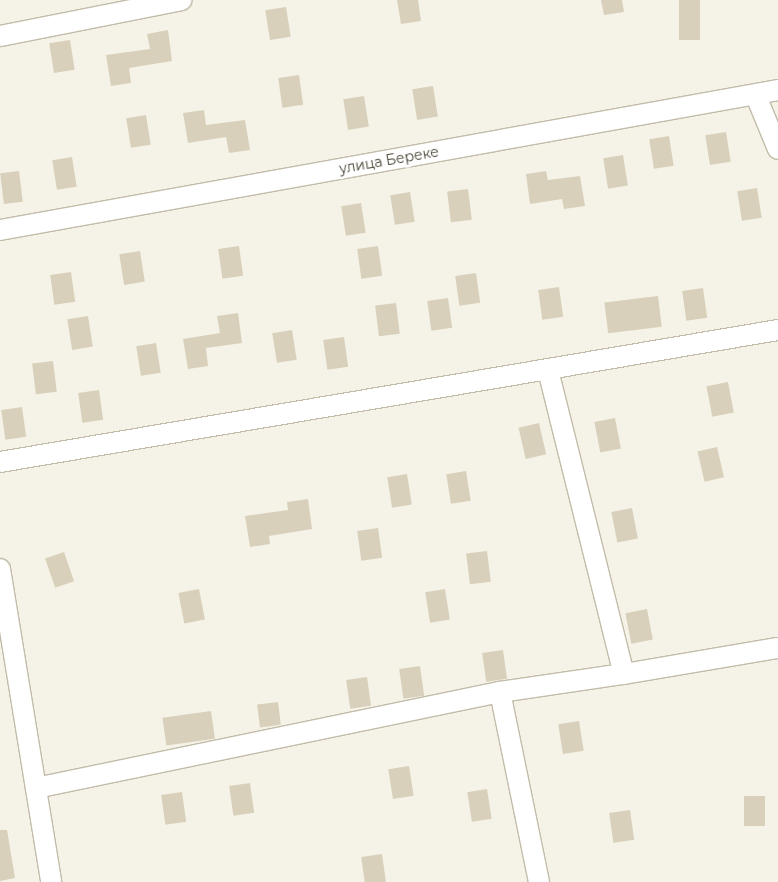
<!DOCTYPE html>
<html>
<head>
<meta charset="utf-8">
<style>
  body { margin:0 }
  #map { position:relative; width:778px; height:882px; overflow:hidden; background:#f5f3e7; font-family:Montserrat,sans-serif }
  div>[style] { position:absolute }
  .building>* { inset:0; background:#d8d0bb; transform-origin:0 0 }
  .roads { filter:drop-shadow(1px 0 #c2bca9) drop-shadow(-1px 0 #c2bca9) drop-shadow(0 1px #c2bca9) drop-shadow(0 -1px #c2bca9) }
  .minor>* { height:20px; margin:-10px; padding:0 10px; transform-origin:10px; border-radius:10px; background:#fff }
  span { translate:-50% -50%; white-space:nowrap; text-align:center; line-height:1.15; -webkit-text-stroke:5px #fff; paint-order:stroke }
  .street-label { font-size:14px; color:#494435 }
</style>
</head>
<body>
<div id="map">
  <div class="building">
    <i style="clip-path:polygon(397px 0,418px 0,421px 21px,401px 24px)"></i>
    <i style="clip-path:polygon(601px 0,622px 0,624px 12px,604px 15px)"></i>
    <i style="left:679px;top:0;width:21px;height:40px"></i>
    <i style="left:286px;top:7px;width:30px;height:21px;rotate:81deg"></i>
    <i style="clip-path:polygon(168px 30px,172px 61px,129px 68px,131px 83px,111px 86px,106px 55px,150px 49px,147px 34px)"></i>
    <i style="left:70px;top:40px;width:30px;height:21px;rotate:81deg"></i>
    <i style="left:299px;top:75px;width:30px;height:21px;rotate:82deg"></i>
    <i style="left:433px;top:86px;width:31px;height:21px;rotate:81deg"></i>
    <i style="left:364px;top:96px;width:31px;height:21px;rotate:81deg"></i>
    <i style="clip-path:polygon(204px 110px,206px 125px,245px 120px,250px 150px,229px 153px,226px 137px,188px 143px,183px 113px)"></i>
    <i style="left:146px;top:115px;width:30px;height:20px;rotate:81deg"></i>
    <i style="left:726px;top:132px;width:30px;height:21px;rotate:81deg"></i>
    <i style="left:669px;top:136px;width:30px;height:20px;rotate:81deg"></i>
    <i style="left:623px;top:155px;width:31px;height:20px;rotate:81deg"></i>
    <i style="left:72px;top:157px;width:30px;height:20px;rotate:81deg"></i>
    <i style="left:19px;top:171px;width:31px;height:19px;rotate:83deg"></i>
    <i style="clip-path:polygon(546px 171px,548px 180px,580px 176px,585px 206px,564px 209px,562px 199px,530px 204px,526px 174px)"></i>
    <i style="left:757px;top:188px;width:30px;height:20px;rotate:81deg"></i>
    <i style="left:468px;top:189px;width:31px;height:21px;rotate:83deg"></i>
    <i style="left:410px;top:192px;width:30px;height:20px;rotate:81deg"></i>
    <i style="left:361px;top:203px;width:30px;height:20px;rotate:81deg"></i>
    <i style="left:239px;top:246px;width:30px;height:21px;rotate:82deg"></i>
    <i style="left:378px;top:246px;width:30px;height:21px;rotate:82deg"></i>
    <i style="left:140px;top:251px;width:31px;height:21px;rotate:81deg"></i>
    <i style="left:71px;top:272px;width:30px;height:21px;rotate:82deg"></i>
    <i style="left:476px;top:273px;width:30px;height:21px;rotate:82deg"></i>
    <i style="left:559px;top:287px;width:30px;height:21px;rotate:82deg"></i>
    <i style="left:703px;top:288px;width:30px;height:21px;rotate:82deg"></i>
    <i style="left:658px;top:296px;width:31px;height:54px;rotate:83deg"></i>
    <i style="left:448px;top:298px;width:30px;height:21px;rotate:82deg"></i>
    <i style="left:396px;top:303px;width:31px;height:21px;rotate:83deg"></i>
    <i style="clip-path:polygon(238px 313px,242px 343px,206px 348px,208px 366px,188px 369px,183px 339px,220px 333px,217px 316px)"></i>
    <i style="left:88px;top:316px;width:31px;height:21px;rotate:81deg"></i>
    <i style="left:292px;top:330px;width:30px;height:20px;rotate:81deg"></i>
    <i style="left:344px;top:337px;width:30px;height:21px;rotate:82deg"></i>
    <i style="left:156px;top:343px;width:30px;height:20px;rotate:81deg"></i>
    <i style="left:53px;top:361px;width:31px;height:21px;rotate:83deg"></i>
    <i style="left:728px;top:382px;width:31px;height:22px;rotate:79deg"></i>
    <i style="left:99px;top:390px;width:30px;height:21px;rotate:82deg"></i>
    <i style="left:22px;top:407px;width:30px;height:21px;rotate:82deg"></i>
    <i style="left:615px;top:418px;width:31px;height:21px;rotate:79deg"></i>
    <i style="left:539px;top:423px;width:32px;height:21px;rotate:77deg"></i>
    <i style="left:717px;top:447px;width:31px;height:20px;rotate:77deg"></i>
    <i style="left:466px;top:471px;width:30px;height:20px;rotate:81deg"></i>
    <i style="left:407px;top:474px;width:31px;height:20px;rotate:81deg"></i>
    <i style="clip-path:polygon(308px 499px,312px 529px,269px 536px,270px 544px,250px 547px,245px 516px,288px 510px,287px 502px)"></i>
    <i style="left:632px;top:508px;width:31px;height:21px;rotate:79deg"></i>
    <i style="left:378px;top:528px;width:30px;height:21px;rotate:82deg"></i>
    <i style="left:487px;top:551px;width:31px;height:21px;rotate:83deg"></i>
    <i style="left:64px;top:552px;width:31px;height:20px;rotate:71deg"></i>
    <i style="left:199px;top:589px;width:31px;height:21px;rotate:79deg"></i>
    <i style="left:445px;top:589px;width:31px;height:20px;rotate:81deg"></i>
    <i style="left:647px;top:609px;width:31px;height:22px;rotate:79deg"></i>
    <i style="left:503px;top:650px;width:29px;height:21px;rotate:82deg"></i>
    <i style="left:420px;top:666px;width:30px;height:21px;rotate:82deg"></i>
    <i style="left:367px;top:677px;width:29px;height:21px;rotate:82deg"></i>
    <i style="left:278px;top:702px;width:23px;height:21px;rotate:83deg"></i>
    <i style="left:211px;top:711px;width:28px;height:49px;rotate:82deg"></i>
    <i style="left:579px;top:721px;width:30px;height:21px;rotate:81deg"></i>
    <i style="left:409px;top:766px;width:30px;height:21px;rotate:81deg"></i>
    <i style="left:250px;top:783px;width:30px;height:21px;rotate:82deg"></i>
    <i style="left:487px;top:789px;width:30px;height:20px;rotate:81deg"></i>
    <i style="left:182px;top:792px;width:30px;height:21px;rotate:82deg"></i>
    <i style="left:744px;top:796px;width:21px;height:30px"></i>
    <i style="left:630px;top:810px;width:30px;height:21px;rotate:82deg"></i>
    <i style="clip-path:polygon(0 830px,7px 830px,15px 878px,0 881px)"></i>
    <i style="left:382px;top:854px;width:28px;height:21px;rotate:82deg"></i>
  </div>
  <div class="roads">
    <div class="minor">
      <i style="left:0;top:36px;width:185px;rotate:-11.2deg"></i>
      <i style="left:756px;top:96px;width:57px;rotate:67.5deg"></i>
      <i style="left:0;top:230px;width:790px;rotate:-10.2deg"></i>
      <i style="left:548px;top:370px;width:313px;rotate:76deg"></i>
      <i style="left:624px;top:674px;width:156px;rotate:-9.6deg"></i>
      <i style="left:0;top:462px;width:789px;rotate:-9.63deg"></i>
      <i style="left:0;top:569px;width:317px;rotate:80.7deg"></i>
      <i style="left:500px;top:692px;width:125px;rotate:-8.3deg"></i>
      <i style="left:36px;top:788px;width:474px;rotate:-11.7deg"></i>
      <i style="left:500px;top:692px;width:194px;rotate:78.4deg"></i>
    </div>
  </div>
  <div class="street-label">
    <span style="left:389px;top:160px;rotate:-10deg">улица Береке</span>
  </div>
</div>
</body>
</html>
